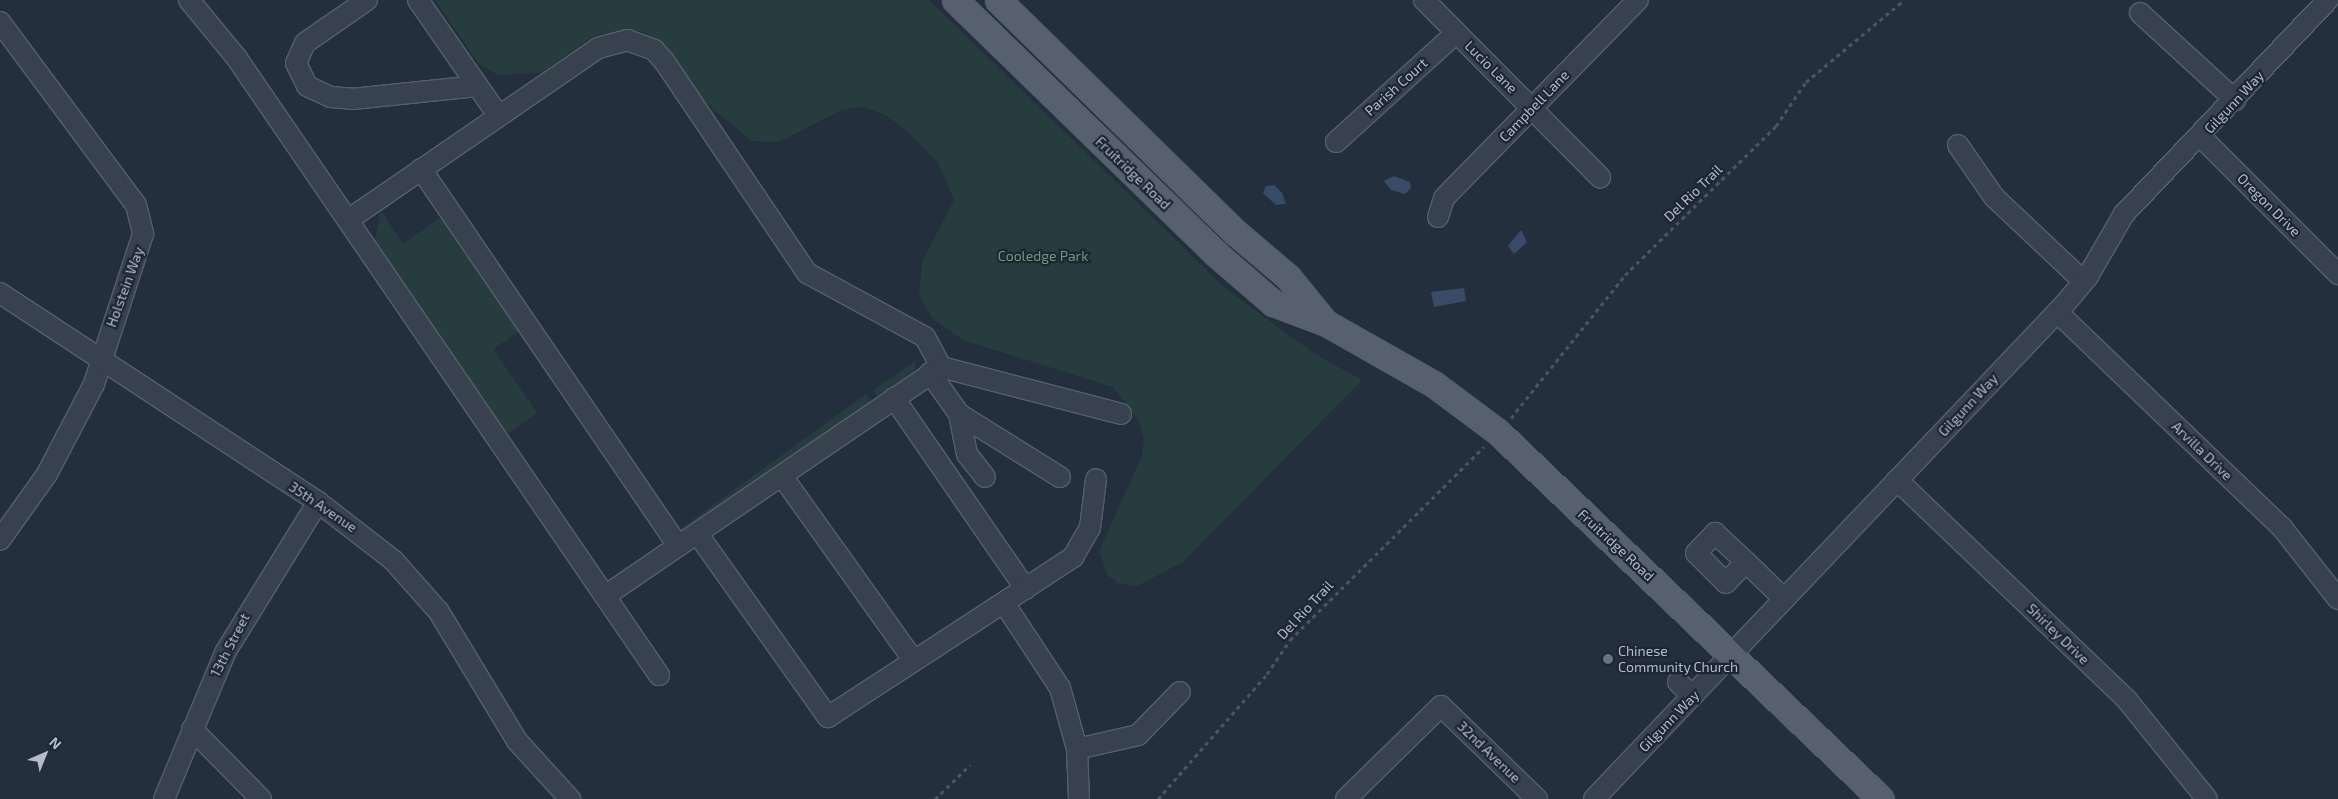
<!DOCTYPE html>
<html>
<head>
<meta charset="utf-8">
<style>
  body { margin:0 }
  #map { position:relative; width:2338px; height:799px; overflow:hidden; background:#242f3e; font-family:"Exo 2",sans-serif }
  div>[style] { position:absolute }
  .green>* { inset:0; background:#263c3f; transform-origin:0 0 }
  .water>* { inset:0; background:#394c67 }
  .path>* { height:3px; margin-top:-1.5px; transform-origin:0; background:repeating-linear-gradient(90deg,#44595c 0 4px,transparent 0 8px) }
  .roads { filter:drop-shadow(1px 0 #565f6c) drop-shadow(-1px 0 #565f6c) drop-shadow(0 1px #565f6c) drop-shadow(0 -1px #565f6c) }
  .minor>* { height:20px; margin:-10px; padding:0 10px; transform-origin:10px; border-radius:10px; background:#38414e }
  .major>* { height:25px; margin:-12.5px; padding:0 12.5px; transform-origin:12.5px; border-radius:12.5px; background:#56606e }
  .dots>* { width:14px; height:14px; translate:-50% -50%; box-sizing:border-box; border:2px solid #1d2633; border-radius:50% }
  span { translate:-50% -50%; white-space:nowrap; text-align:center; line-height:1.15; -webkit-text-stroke:4.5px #1d2633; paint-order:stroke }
  .street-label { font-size:14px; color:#b4bcc9 }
  .park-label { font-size:14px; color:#6b9a76 }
  .poi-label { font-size:14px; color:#b4bcc9 }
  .left { translate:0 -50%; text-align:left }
  .north { position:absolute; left:20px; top:729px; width:50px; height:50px; -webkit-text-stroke:4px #1d2633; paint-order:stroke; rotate:44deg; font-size:14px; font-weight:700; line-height:20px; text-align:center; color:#b4bcc9 }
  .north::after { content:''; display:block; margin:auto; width:18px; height:22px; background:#b4bcc9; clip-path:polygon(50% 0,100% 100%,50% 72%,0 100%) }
</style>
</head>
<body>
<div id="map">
  <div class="green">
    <i style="clip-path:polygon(435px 0,929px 0,1226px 289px,1315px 354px,1362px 380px,1183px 562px,1137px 586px,1120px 584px,1108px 576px,1099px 551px,1142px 456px,1144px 440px,1139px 421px,1113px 387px,963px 340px,932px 318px,919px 296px,922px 262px,954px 200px,939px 164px,907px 131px,884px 114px,862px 107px,842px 110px,779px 142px,752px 141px,705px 102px,668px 48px,644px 32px,630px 30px,594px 36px,541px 73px,498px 75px,479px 64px)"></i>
    <i style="clip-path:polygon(381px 211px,403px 244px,441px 217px,521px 330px,493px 349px,537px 413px,510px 433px,502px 432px,374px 243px)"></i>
    <i style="clip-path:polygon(916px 361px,914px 371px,877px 397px,873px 390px)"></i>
    <i style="left:866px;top:394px;width:9px;height:230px;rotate:54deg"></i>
  </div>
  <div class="water">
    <i style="clip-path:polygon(1394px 176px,1410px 182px,1411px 188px,1405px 194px,1391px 190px,1384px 181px)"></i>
    <i style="clip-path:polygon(1274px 185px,1282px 193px,1286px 204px,1276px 205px,1263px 193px,1266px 186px)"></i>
    <i style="clip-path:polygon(1521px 230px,1527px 242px,1514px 254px,1508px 246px)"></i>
    <i style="clip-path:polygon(1464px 288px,1466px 301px,1434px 307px,1431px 292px)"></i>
  </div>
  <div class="path">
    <i style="left:1511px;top:418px;width:183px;rotate:-51.4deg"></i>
    <i style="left:1625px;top:275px;width:212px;rotate:-44.6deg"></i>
    <i style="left:1776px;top:126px;width:53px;rotate:-55.7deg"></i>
    <i style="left:1806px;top:82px;width:128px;rotate:-39.9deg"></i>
    <i style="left:935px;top:799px;width:49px;rotate:-44.2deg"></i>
    <i style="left:1158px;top:799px;width:166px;rotate:-48.9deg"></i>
    <i style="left:1267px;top:674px;width:41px;rotate:-55.9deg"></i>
    <i style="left:1290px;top:640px;width:274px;rotate:-44.9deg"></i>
  </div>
  <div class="roads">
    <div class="minor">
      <i style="left:189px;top:0;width:74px;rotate:50.5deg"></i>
      <i style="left:236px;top:57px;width:749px;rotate:55.61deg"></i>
      <i style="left:367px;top:0;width:75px;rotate:145.3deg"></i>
      <i style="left:305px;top:43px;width:22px;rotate:114deg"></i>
      <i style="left:296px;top:63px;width:25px;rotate:64deg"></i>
      <i style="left:307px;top:86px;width:26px;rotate:25deg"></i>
      <i style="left:331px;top:97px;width:21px;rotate:5deg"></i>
      <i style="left:352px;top:99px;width:126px;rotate:-5.9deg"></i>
      <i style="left:418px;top:0;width:140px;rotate:55.2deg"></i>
      <i style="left:1424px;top:0;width:250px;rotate:45.2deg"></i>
      <i style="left:2140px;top:13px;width:129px;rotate:42.5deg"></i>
      <i style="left:0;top:22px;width:228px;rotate:53.4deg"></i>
      <i style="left:136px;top:205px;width:30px;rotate:76deg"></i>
      <i style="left:143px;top:234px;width:158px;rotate:108.1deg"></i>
      <i style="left:94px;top:384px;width:102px;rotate:117.6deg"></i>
      <i style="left:47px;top:474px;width:81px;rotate:125.5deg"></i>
      <i style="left:2201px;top:137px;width:194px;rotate:45deg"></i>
      <i style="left:1336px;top:142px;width:162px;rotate:-42.2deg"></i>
      <i style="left:1958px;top:145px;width:63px;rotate:55.3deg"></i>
      <i style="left:1994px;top:197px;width:122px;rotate:43.3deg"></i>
      <i style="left:421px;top:169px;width:456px;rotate:55.7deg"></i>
      <i style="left:1438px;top:217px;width:20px;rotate:-72deg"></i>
      <i style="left:1444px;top:198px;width:277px;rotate:-45.6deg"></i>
      <i style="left:348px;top:220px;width:303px;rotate:-34.5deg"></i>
      <i style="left:598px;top:48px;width:30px;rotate:-15deg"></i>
      <i style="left:627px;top:40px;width:29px;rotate:20deg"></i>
      <i style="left:654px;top:50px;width:15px;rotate:48deg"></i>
      <i style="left:664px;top:61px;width:256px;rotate:56deg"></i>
      <i style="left:807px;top:273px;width:134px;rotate:28.5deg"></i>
      <i style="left:925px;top:337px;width:34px;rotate:62deg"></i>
      <i style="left:0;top:293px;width:381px;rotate:33.3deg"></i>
      <i style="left:318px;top:502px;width:95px;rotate:37.7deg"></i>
      <i style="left:393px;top:560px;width:69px;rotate:48.5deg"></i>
      <i style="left:439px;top:612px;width:151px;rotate:58.8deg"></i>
      <i style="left:517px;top:741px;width:79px;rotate:47.6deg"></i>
      <i style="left:2057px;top:312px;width:313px;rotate:43.8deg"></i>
      <i style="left:2283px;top:529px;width:89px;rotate:51.8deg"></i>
      <i style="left:930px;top:373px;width:50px;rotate:54.7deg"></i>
      <i style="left:959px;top:414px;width:119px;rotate:32deg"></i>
      <i style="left:894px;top:398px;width:232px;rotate:55.4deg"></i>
      <i style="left:959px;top:414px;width:41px;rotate:78.7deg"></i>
      <i style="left:967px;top:454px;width:29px;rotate:52deg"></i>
      <i style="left:782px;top:476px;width:227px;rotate:54.5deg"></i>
      <i style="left:1897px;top:480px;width:318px;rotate:43.7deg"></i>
      <i style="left:2127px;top:700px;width:127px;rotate:51.1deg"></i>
      <i style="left:697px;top:533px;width:226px;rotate:54.6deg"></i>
      <i style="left:828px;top:717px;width:293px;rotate:-33.1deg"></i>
      <i style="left:1073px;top:557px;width:34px;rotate:-60deg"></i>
      <i style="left:1090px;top:528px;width:49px;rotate:-83deg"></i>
      <i style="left:1746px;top:562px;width:29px;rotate:134deg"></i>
      <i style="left:1726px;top:583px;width:42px;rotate:-135deg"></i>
      <i style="left:1696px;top:553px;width:28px;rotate:-46deg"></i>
      <i style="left:1715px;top:533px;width:42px;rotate:43.1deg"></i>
      <i style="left:1746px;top:562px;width:53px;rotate:44.2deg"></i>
      <i style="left:605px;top:596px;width:407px;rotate:-34.3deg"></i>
      <i style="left:941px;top:367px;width:186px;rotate:14.6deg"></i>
      <i style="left:1004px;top:603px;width:102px;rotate:56.6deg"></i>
      <i style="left:1060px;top:688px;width:63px;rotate:74.4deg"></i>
      <i style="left:1077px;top:749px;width:50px;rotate:87.7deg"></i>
      <i style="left:1678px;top:682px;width:20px;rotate:45deg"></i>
      <i style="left:192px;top:729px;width:98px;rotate:45.4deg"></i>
      <i style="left:1077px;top:749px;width:63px;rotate:-12.9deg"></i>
      <i style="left:1138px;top:735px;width:60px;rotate:-45.7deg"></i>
      <i style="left:164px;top:799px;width:160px;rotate:-67.3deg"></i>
      <i style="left:226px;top:651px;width:175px;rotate:-58.3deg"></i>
      <i style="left:1346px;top:799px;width:133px;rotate:-44.4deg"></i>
      <i style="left:1441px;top:706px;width:134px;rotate:44.1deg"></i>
      <i style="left:1594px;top:799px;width:682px;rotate:-46.43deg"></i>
      <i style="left:2064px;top:305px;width:38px;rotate:-50deg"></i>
      <i style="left:2088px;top:276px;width:72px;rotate:-59.9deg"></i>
      <i style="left:2124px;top:214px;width:296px;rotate:-46.4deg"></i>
    </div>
    <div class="major">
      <i style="left:955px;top:0;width:363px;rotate:44.2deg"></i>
      <i style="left:1215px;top:253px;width:77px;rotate:40.8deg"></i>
      <i style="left:1273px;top:303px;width:57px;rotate:20.7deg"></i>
      <i style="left:1326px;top:323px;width:125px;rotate:29.6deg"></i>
      <i style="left:1435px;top:385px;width:79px;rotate:36.7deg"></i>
      <i style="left:1498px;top:432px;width:530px;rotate:43.78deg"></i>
      <i style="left:998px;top:0;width:332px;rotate:44.4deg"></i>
      <i style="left:1235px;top:232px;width:70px;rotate:40.3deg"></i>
      <i style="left:1288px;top:277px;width:57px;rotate:50.7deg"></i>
    </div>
  </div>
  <div class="dots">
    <i style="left:1608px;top:659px;background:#6b7280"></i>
  </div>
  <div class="street-label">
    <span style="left:1491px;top:67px;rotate:45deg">Lucio Lane</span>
    <span style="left:1396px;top:87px;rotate:-42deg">Parish Court</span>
    <span style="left:2234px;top:102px;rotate:-47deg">Gilgunn Way</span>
    <span style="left:1534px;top:106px;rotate:-46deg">Campbell Lane</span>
    <span style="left:1133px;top:173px;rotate:44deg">Fruitridge Road</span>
    <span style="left:1693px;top:193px;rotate:-44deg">Del Rio Trail</span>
    <span style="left:2269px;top:205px;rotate:45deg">Oregon Drive</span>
    <span style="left:125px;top:287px;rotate:-70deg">Holstein Way</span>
    <span style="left:1968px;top:405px;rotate:-47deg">Gilgunn Way</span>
    <span style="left:2202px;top:451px;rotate:44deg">Arvilla Drive</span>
    <span style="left:323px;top:507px;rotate:34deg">35th Avenue</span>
    <span style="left:1616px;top:545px;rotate:43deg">Fruitridge Road</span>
    <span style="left:1305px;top:610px;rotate:-47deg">Del Rio Trail</span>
    <span style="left:2058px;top:634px;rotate:44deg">Shirley Drive</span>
    <span style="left:230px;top:645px;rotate:-63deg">13th Street</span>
    <span style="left:1669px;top:721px;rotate:-46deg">Gilgunn Way</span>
    <span style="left:1489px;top:752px;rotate:44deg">32nd Avenue</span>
  </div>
  <div class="park-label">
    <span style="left:1043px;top:256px">Cooledge Park</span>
  </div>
  <div class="poi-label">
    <span class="left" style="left:1618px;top:659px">Chinese<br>Community Church</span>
  </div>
  <div class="north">N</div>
</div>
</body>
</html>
